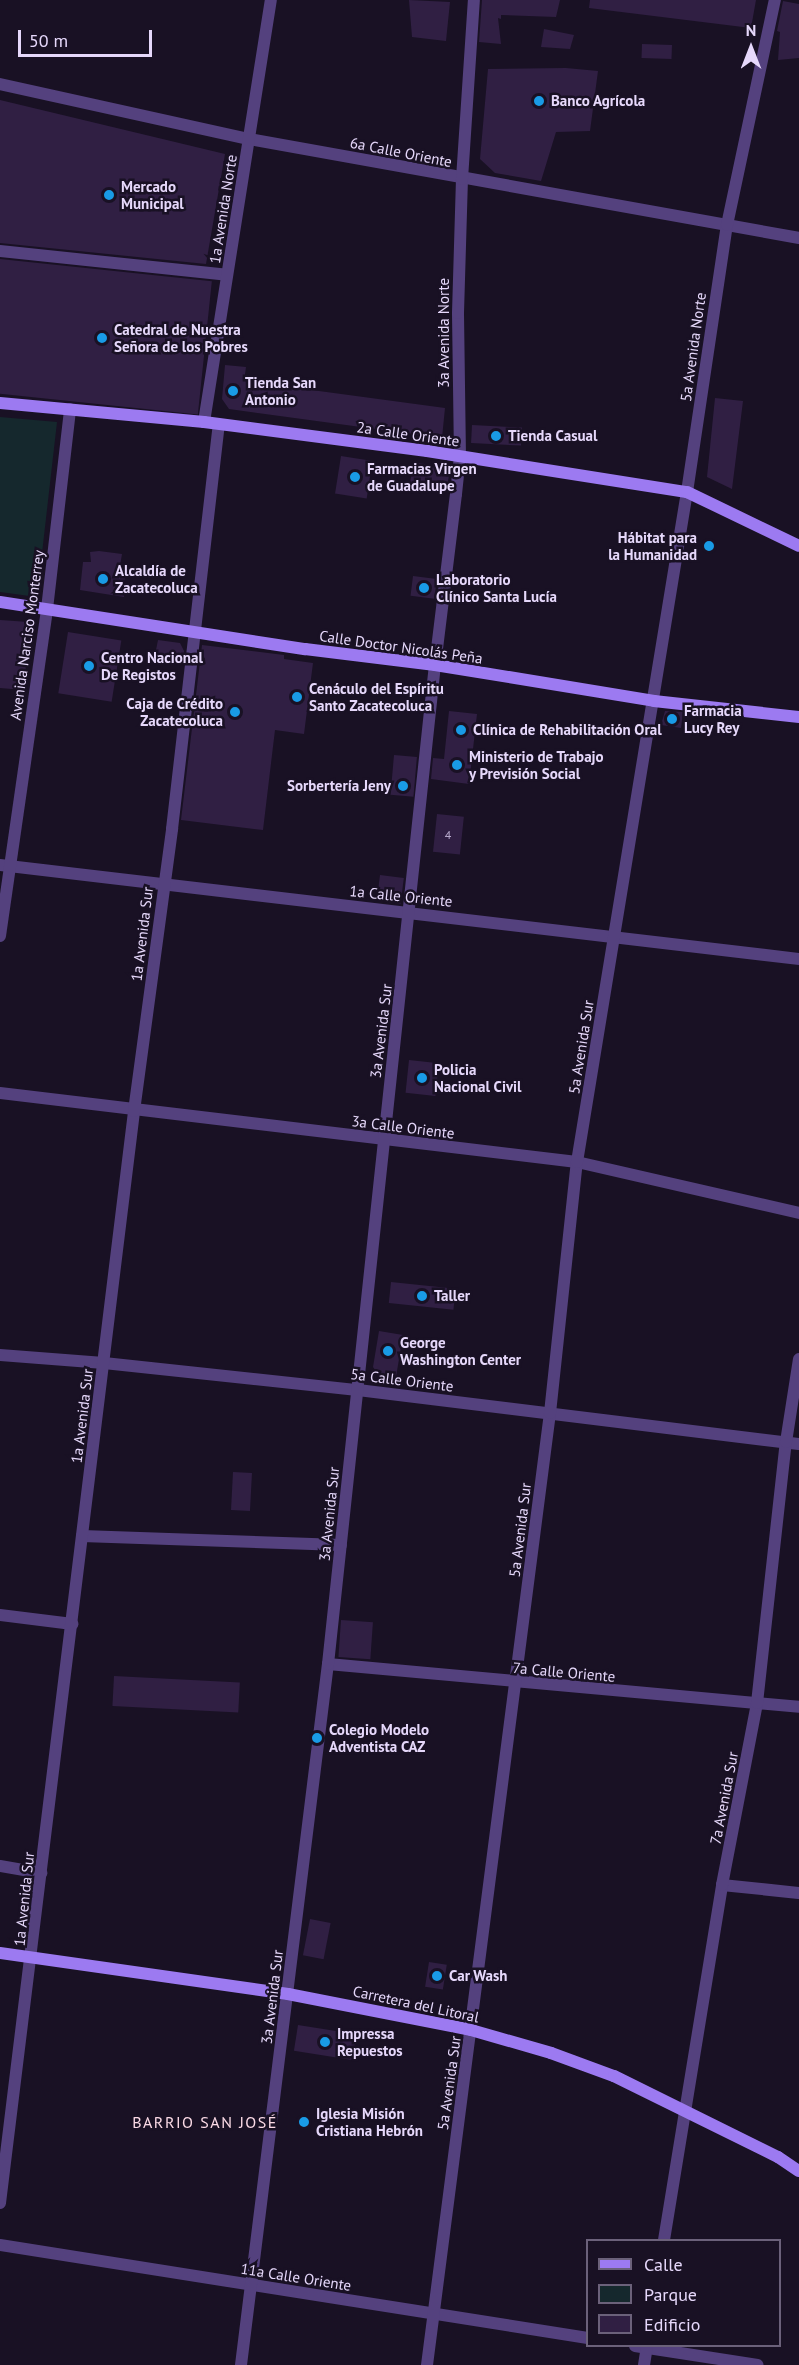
<!DOCTYPE html>
<html>
<head>
<meta charset="utf-8">
<style>
  body { margin:0 }
  #map { position:relative; width:799px; height:2365px; overflow:hidden; background:#191124; font-family:"PT Sans",sans-serif }
  div>[style] { position:absolute }
  .green>* { inset:0; background:#15282d }
  .building>* { inset:0; background:#301f43; transform-origin:0 0 }
  .pedestrian>* { height:12px; margin:-6px; padding:0 6px; transform-origin:6px; border-radius:6px; background:#54417e }
  .minor>* { height:12px; margin:-6px; padding:0 6px; transform-origin:6px; border-radius:6px; background:#54417e }
  .secondary>* { height:12px; margin:-6px; padding:0 6px; transform-origin:6px; border-radius:6px; background:#9c7af1 }
  .dots>* { width:16px; height:16px; translate:-50% -50%; box-sizing:border-box; border:3px solid #191124; border-radius:50% }
  span { translate:-50% -50%; white-space:nowrap; text-align:center; line-height:1.15; -webkit-text-stroke:5px #191124; paint-order:stroke }
  .number-label { font-size:12px; color:#b8aacd }
  .number-label span { -webkit-text-stroke-width:0 }
  .poi-label { font-size:15px; color:#e6d8fb; font-weight:700 }
  .left { translate:0 -50%; text-align:left }
  .right { translate:-100% -50%; text-align:right }
  .street-label { font-size:15px; color:#e6d8fb }
  .neighbourhood-label { font-size:16px; color:#fbdae6; letter-spacing:1.5px }
  .legend { position:absolute; left:586px; top:2239px; width:195px; height:108px; box-sizing:border-box; background:#191124; border:2px solid #6b617a; margin:0; padding:8px 10px; list-style:none; font-size:18px; color:#e6d8fb }
  .legend li { display:flex; align-items:center; gap:12px; height:30px }
  .legend b { width:30px; border:2px solid #6b617a }
  .north { position:absolute; left:721px; top:18px; width:60px; height:60px; -webkit-text-stroke:4px #191124; paint-order:stroke; rotate:0deg; font-size:16px; font-weight:700; line-height:24px; text-align:center; color:#e6d8fb }
  .north::after { content:''; display:block; margin:auto; width:21px; height:27px; background:#e6d8fb; clip-path:polygon(50% 0,100% 100%,50% 72%,0 100%) }
  .scale { position:absolute; left:18px; top:30px; width:134px; height:27px; box-sizing:border-box; border:3px solid #e6d8fb; border-top:0; padding-left:8px; font-size:18px; line-height:21px; white-space:nowrap; color:#e6d8fb; -webkit-text-stroke:4px #191124; paint-order:stroke }
</style>
</head>
<body>
<div id="map">
  <div class="green">
    <i style="clip-path:polygon(0 417px,57px 422px,37px 597px,0 592px)"></i>
  </div>
  <div class="building">
    <i style="clip-path:polygon(409px 0,450px 2px,446px 41px,412px 37px)"></i>
    <i style="clip-path:polygon(482px 0,560px 0,556px 17px,501px 15px,501px 19px,498px 18px,501px 44px,479px 42px)"></i>
    <i style="clip-path:polygon(590px 0,756px 0,751px 28px,589px 8px)"></i>
    <i style="clip-path:polygon(783px 1px,799px 4px,799px 58px,778px 60px,780px 32px,777px 31px)"></i>
    <i style="clip-path:polygon(544px 29px,574px 35px,570px 49px,541px 47px)"></i>
    <i style="left:642px;top:44px;width:30px;height:14px;rotate:2deg"></i>
    <i style="clip-path:polygon(566px 68px,598px 71px,590px 131px,556px 132px,541px 181px,495px 173px,480px 159px,488px 69px)"></i>
    <i style="clip-path:polygon(0 100px,225px 154px,206px 264px,0 243px)"></i>
    <i style="left:0;top:259px;width:213px;height:134px;rotate:6deg"></i>
    <i style="clip-path:polygon(225px 365px,246px 367px,244px 381px,445px 408px,442px 438px,229px 409px,222px 399px)"></i>
    <i style="clip-path:polygon(715px 398px,743px 401px,732px 489px,707px 477px)"></i>
    <i style="left:472px;top:425px;width:50px;height:18px;rotate:3deg"></i>
    <i style="left:341px;top:456px;width:32px;height:38px;rotate:9deg"></i>
    <i style="left:414px;top:462px;width:37px;height:23px;rotate:11deg"></i>
    <i style="clip-path:polygon(99px 551px,122px 554px,120px 566px,126px 567px,124px 597px,80px 590px,83px 562px,91px 562px,90px 552px)"></i>
    <i style="left:413px;top:576px;width:24px;height:20px;rotate:7deg"></i>
    <i style="clip-path:polygon(0 620px,29px 622px,24px 690px,0 688px)"></i>
    <i style="left:68px;top:632px;width:54px;height:62px;rotate:9deg"></i>
    <i style="clip-path:polygon(158px 640px,180px 643px,184px 651px,183px 665px,154px 660px)"></i>
    <i style="clip-path:polygon(202px 645px,284px 655px,284px 659px,313px 663px,304px 734px,275px 730px,263px 830px,181px 820px)"></i>
    <i style="clip-path:polygon(449px 711px,477px 714px,469px 784px,431px 779px,433px 758px,444px 759px)"></i>
    <i style="clip-path:polygon(665px 711px,683px 712px,681px 728px,661px 725px)"></i>
    <i style="left:394px;top:755px;width:23px;height:40px;rotate:5deg"></i>
    <i style="left:437px;top:814px;width:27px;height:38px;rotate:6deg"></i>
    <i style="left:380px;top:875px;width:24px;height:26px;rotate:7deg"></i>
    <i style="left:409px;top:1060px;width:30px;height:33px;rotate:6deg"></i>
    <i style="left:391px;top:1282px;width:65px;height:21px;rotate:6deg"></i>
    <i style="clip-path:polygon(379px 1331px,403px 1335px,396px 1377px,378px 1374px,373px 1367px)"></i>
    <i style="left:233px;top:1472px;width:19px;height:38px;rotate:3deg"></i>
    <i style="left:341px;top:1620px;width:32px;height:37px;rotate:4deg"></i>
    <i style="left:114px;top:1676px;width:126px;height:30px;rotate:3deg"></i>
    <i style="left:310px;top:1919px;width:21px;height:37px;rotate:11deg"></i>
    <i style="left:429px;top:1962px;width:18px;height:25px;rotate:9deg"></i>
    <i style="left:298px;top:2025px;width:59px;height:26px;rotate:9deg"></i>
  </div>
  <div class="pedestrian">
    <i style="left:0;top:251px;width:228px;rotate:6deg"></i>
  </div>
  <div class="minor">
    <i style="left:0;top:84px;width:255px;rotate:12.5deg"></i>
    <i style="left:249px;top:139px;width:559px;rotate:10.2deg"></i>
    <i style="left:204px;top:422px;width:427px;rotate:-81deg"></i>
    <i style="left:0;top:865px;width:805px;rotate:6.71deg"></i>
    <i style="left:0;top:936px;width:330px;rotate:-81.8deg"></i>
    <i style="left:47px;top:609px;width:201px;rotate:-83.4deg"></i>
    <i style="left:0;top:1093px;width:581px;rotate:6.82deg"></i>
    <i style="left:577px;top:1162px;width:228px;rotate:12.9deg"></i>
    <i style="left:0;top:1355px;width:104px;rotate:4.4deg"></i>
    <i style="left:104px;top:1363px;width:255px;rotate:6.1deg"></i>
    <i style="left:358px;top:1390px;width:444px;rotate:7deg"></i>
    <i style="left:82px;top:1536px;width:259px;rotate:2deg"></i>
    <i style="left:0;top:1615px;width:73px;rotate:7.1deg"></i>
    <i style="left:328px;top:1664px;width:473px;rotate:5.2deg"></i>
    <i style="left:0;top:1866px;width:42px;rotate:9.7deg"></i>
    <i style="left:722px;top:1885px;width:77px;rotate:5.9deg"></i>
    <i style="left:0;top:2203px;width:1100px;rotate:-83deg"></i>
    <i style="left:134px;top:1111px;width:285px;rotate:-82.3deg"></i>
    <i style="left:172px;top:829px;width:407px;rotate:-83.4deg"></i>
    <i style="left:664px;top:2240px;width:360px;rotate:-80.7deg"></i>
    <i style="left:722px;top:1885px;width:185px;rotate:-79.1deg"></i>
    <i style="left:757px;top:1703px;width:263px;rotate:-83.7deg"></i>
    <i style="left:786px;top:1442px;width:84px;rotate:-81.1deg"></i>
    <i style="left:0;top:2245px;width:595px;rotate:8.99deg"></i>
    <i style="left:635px;top:2346px;width:124px;rotate:8.8deg"></i>
    <i style="left:241px;top:2365px;width:706px;rotate:-82.93deg"></i>
    <i style="left:328px;top:1664px;width:1005px;rotate:-83.89deg"></i>
    <i style="left:435px;top:665px;width:172px;rotate:-83deg"></i>
    <i style="left:456px;top:494px;width:37px;rotate:-84deg"></i>
    <i style="left:460px;top:457px;width:144px;rotate:-90.8deg"></i>
    <i style="left:458px;top:313px;width:134px;rotate:-88.3deg"></i>
    <i style="left:462px;top:179px;width:179px;rotate:-86.2deg"></i>
    <i style="left:427px;top:2365px;width:960px;rotate:-82.64deg"></i>
    <i style="left:550px;top:1413px;width:252px;rotate:-83.9deg"></i>
    <i style="left:577px;top:1162px;width:679px;rotate:-80.68deg"></i>
    <i style="left:687px;top:492px;width:270px;rotate:-81.5deg"></i>
    <i style="left:727px;top:225px;width:230px;rotate:-78deg"></i>
    <i style="left:644px;top:2365px;width:19px;rotate:-81deg"></i>
  </div>
  <div class="secondary">
    <i style="left:0;top:403px;width:205px;rotate:5.3deg"></i>
    <i style="left:204px;top:422px;width:225px;rotate:7.4deg"></i>
    <i style="left:427px;top:451px;width:263px;rotate:9deg"></i>
    <i style="left:687px;top:492px;width:124px;rotate:25.7deg"></i>
    <i style="left:0;top:602px;width:309px;rotate:8.8deg"></i>
    <i style="left:305px;top:649px;width:131px;rotate:7deg"></i>
    <i style="left:435px;top:665px;width:222px;rotate:9.3deg"></i>
    <i style="left:654px;top:701px;width:146px;rotate:6.3deg"></i>
    <i style="left:0;top:1953px;width:291px;rotate:8.1deg"></i>
    <i style="left:288px;top:1994px;width:187px;rotate:11.1deg"></i>
    <i style="left:471px;top:2030px;width:83px;rotate:16deg"></i>
    <i style="left:551px;top:2053px;width:67px;rotate:20.1deg"></i>
    <i style="left:614px;top:2076px;width:183px;rotate:26.3deg"></i>
    <i style="left:778px;top:2157px;width:25px;rotate:34deg"></i>
  </div>
  <div class="dots">
    <i style="left:539px;top:101px;background:#199be6"></i>
    <i style="left:109px;top:195px;background:#199be6"></i>
    <i style="left:102px;top:338px;background:#199be6"></i>
    <i style="left:233px;top:391px;background:#199be6"></i>
    <i style="left:496px;top:436px;background:#199be6"></i>
    <i style="left:355px;top:477px;background:#199be6"></i>
    <i style="left:709px;top:546px;background:#199be6"></i>
    <i style="left:103px;top:579px;background:#199be6"></i>
    <i style="left:424px;top:588px;background:#199be6"></i>
    <i style="left:89px;top:666px;background:#199be6"></i>
    <i style="left:297px;top:697px;background:#199be6"></i>
    <i style="left:235px;top:712px;background:#199be6"></i>
    <i style="left:672px;top:719px;background:#199be6"></i>
    <i style="left:461px;top:730px;background:#199be6"></i>
    <i style="left:457px;top:765px;background:#199be6"></i>
    <i style="left:403px;top:786px;background:#199be6"></i>
    <i style="left:422px;top:1078px;background:#199be6"></i>
    <i style="left:422px;top:1296px;background:#199be6"></i>
    <i style="left:388px;top:1351px;background:#199be6"></i>
    <i style="left:317px;top:1738px;background:#199be6"></i>
    <i style="left:437px;top:1976px;background:#199be6"></i>
    <i style="left:325px;top:2042px;background:#199be6"></i>
    <i style="left:304px;top:2122px;background:#199be6"></i>
  </div>
  <div class="number-label">
    <span style="left:448px;top:835px">4</span>
  </div>
  <div class="poi-label">
    <span class="left" style="left:551px;top:101px">Banco Agrícola</span>
    <span class="left" style="left:121px;top:195px">Mercado<br>Municipal</span>
    <span class="left" style="left:114px;top:338px">Catedral de Nuestra<br>Señora de los Pobres</span>
    <span class="left" style="left:245px;top:391px">Tienda San<br>Antonio</span>
    <span class="left" style="left:508px;top:436px">Tienda Casual</span>
    <span class="left" style="left:367px;top:477px">Farmacias Virgen<br>de Guadalupe</span>
    <span class="right" style="left:697px;top:546px">Hábitat para<br>la Humanidad</span>
    <span class="left" style="left:115px;top:579px">Alcaldía de<br>Zacatecoluca</span>
    <span class="left" style="left:436px;top:588px">Laboratorio<br>Clínico Santa Lucía</span>
    <span class="left" style="left:101px;top:666px">Centro Nacional<br>De Registos</span>
    <span class="left" style="left:309px;top:697px">Cenáculo del Espíritu<br>Santo Zacatecoluca</span>
    <span class="right" style="left:223px;top:712px">Caja de Crédito<br>Zacatecoluca</span>
    <span class="left" style="left:684px;top:719px">Farmacia<br>Lucy Rey</span>
    <span class="left" style="left:473px;top:730px">Clínica de Rehabilitación Oral</span>
    <span class="left" style="left:469px;top:765px">Ministerio de Trabajo<br>y Previsión Social</span>
    <span class="right" style="left:391px;top:786px">Sorbertería Jeny</span>
    <span class="left" style="left:434px;top:1078px">Policia<br>Nacional Civil</span>
    <span class="left" style="left:434px;top:1296px">Taller</span>
    <span class="left" style="left:400px;top:1351px">George<br>Washington Center</span>
    <span class="left" style="left:329px;top:1738px">Colegio Modelo<br>Adventista CAZ</span>
    <span class="left" style="left:449px;top:1976px">Car Wash</span>
    <span class="left" style="left:337px;top:2042px">Impressa<br>Repuestos</span>
    <span class="left" style="left:316px;top:2122px">Iglesia Misión<br>Cristiana Hebrón</span>
  </div>
  <div class="street-label">
    <span style="left:401px;top:152px;rotate:11deg">6a Calle Oriente</span>
    <span style="left:223px;top:209px;rotate:-81deg">1a Avenida Norte</span>
    <span style="left:444px;top:333px;rotate:-90deg">3a Avenida Norte</span>
    <span style="left:693px;top:347px;rotate:-82deg">5a Avenida Norte</span>
    <span style="left:408px;top:434px;rotate:8deg">2a Calle Oriente</span>
    <span style="left:27px;top:635px;rotate:-82deg">Avenida Narciso Monterrey</span>
    <span style="left:401px;top:647px;rotate:8deg">Calle Doctor Nicolás Peña</span>
    <span style="left:401px;top:896px;rotate:6deg">1a Calle Oriente</span>
    <span style="left:142px;top:934px;rotate:-83deg">1a Avenida Sur</span>
    <span style="left:381px;top:1031px;rotate:-83deg">3a Avenida Sur</span>
    <span style="left:581px;top:1047px;rotate:-81deg">5a Avenida Sur</span>
    <span style="left:403px;top:1127px;rotate:7deg">3a Calle Oriente</span>
    <span style="left:402px;top:1380px;rotate:7deg">5a Calle Oriente</span>
    <span style="left:82px;top:1416px;rotate:-83deg">1a Avenida Sur</span>
    <span style="left:329px;top:1514px;rotate:-84deg">3a Avenida Sur</span>
    <span style="left:520px;top:1530px;rotate:-83deg">5a Avenida Sur</span>
    <span style="left:564px;top:1672px;rotate:5deg">7a Calle Oriente</span>
    <span style="left:724px;top:1798px;rotate:-79deg">7a Avenida Sur</span>
    <span style="left:24px;top:1899px;rotate:-84deg">1a Avenida Sur</span>
    <span style="left:272px;top:1997px;rotate:-83deg">3a Avenida Sur</span>
    <span style="left:416px;top:2004px;rotate:12deg">Carretera del Litoral</span>
    <span style="left:449px;top:2083px;rotate:-82deg">5a Avenida Sur</span>
    <span style="left:296px;top:2277px;rotate:9deg">11a Calle Oriente</span>
  </div>
  <div class="neighbourhood-label">
    <span style="left:205px;top:2122px">BARRIO SAN JOSÉ</span>
  </div>
  <ul class="legend">
  <li><b style="height:8px;background:#9c7af1"></b>Calle</li>
  <li><b style="height:16px;background:#15282d"></b>Parque</li>
  <li><b style="height:16px;background:#301f43"></b>Edificio</li>
  </ul>
  <div class="north">N</div>
  <div class="scale">50 m</div>
</div>
</body>
</html>
